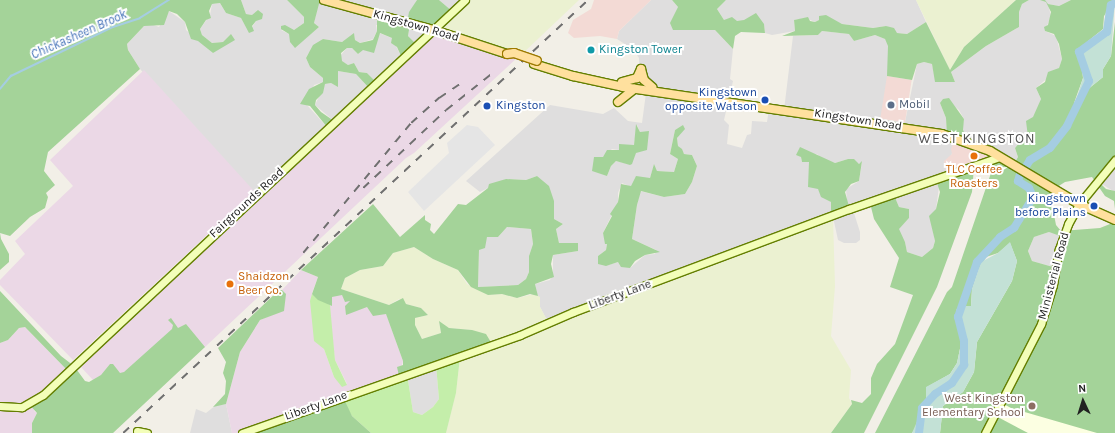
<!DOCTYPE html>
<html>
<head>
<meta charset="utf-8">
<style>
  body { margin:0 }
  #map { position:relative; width:1115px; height:433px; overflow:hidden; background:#f2efe7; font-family:Karla,sans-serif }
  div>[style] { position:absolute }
  .residential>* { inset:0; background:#dfdede }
  .commercial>* { inset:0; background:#f3dad5; transform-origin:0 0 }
  .industrial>* { inset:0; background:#ebd8e6 }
  .education>* { inset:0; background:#fcffe2 }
  .farmland>* { inset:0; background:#ebf1d1 }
  .grass>* { inset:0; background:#c4eeaa }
  .forest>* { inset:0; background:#a4d399 }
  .wetland>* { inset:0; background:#c3e1d6 }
  .parking>* { inset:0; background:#e5e5e5 }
  .stream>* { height:1.5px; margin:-0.75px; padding:0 0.75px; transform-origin:0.75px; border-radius:0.75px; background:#a5cde2 }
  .river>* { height:8px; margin:-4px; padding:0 4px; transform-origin:4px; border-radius:4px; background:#a5cde2 }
  .roads { filter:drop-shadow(1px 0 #647f00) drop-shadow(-1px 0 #647f00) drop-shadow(0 1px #647f00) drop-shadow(0 -1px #647f00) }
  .secondary>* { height:7px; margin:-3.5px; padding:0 3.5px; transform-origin:3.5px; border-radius:3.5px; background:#f3feb9 }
  .primary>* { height:8px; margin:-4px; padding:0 4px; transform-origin:4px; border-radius:4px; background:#ffe09e }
  .rail>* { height:1.5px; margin-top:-0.75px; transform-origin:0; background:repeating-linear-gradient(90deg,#6f6f6f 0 8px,transparent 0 16px) }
  .bridges { filter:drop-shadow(1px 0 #9d7a00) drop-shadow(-1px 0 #9d7a00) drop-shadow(0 1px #9d7a00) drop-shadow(0 -1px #9d7a00) }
  .primary-bridge>* { height:8px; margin:-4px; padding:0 4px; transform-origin:4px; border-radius:4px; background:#ffe09e }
  .dots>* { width:11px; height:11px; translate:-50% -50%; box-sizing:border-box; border:2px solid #fff; border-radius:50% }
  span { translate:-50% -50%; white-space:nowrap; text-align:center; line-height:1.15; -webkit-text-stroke:4px #fff; paint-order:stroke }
  .street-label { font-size:12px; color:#212121 }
  .culture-label { font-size:12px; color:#0d838f }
  .left { translate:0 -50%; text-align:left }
  .transit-label { font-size:12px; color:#164399 }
  .right { translate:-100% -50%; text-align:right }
  .service-label { font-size:12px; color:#4e5e75 }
  .food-label { font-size:12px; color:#c56008 }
  .education-label { font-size:12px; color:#785e54 }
  .water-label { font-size:13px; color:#4673b8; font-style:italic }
  .quarter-label { font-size:14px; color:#545454; letter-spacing:1px }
  .north { position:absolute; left:1063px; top:381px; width:40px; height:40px; -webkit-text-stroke:3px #fff; paint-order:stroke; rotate:356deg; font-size:11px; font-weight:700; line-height:16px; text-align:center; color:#212121 }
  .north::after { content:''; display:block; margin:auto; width:14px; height:18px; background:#212121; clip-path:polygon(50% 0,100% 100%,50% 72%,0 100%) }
</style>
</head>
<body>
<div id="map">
  <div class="residential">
    <i style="clip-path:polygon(241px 0,287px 0,304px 17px,304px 23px,294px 30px,281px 30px,289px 34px,295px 47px,319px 27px,314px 23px,319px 0,417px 0,407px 23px,376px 25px,377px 31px,373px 39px,360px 43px,355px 40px,354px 34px,342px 42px,323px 39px,308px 54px,306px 58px,310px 67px,323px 78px,323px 82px,314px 85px,307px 105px,327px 127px,252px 198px,249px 190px,140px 69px,128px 50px,127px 44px,144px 26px,151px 24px,159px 27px,169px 11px,185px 22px,186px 30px,213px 53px,231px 34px,223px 42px,212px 43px,202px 35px,200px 29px,210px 15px,212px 4px,220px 3px,226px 13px,241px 18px,249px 32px,256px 21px,252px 15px,246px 14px)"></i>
    <i style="clip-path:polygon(439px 0,464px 0,452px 11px)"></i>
    <i style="clip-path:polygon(evenodd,651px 0,672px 0,678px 7px,673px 30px,715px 30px,733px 49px,730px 79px,733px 81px,724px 120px,729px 125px,727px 144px,742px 148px,747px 135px,751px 134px,752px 121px,767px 122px,769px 109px,784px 110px,793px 36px,818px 35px,822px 31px,850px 34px,854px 41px,875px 35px,885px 39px,889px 46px,889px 68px,881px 119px,905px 122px,917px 64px,924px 62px,932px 64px,936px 82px,955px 82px,951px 72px,986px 46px,1019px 27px,1019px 12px,1022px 4px,1029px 0,1071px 0,1059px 6px,1048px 4px,1051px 16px,1045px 31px,1056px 36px,1062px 59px,1059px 68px,1036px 88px,1041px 99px,1028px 138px,1020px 142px,1015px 148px,1018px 157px,1013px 166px,969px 144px,962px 130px,964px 119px,959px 110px,952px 104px,940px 103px,946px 118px,947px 136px,955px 139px,947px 176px,939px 187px,936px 209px,931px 220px,935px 241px,933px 248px,922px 257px,907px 252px,905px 242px,898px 229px,909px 218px,909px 209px,899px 207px,894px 195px,853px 210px,860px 232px,860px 240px,856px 243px,844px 243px,838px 240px,833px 217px,548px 322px,540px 307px,535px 284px,550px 280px,553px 275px,553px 255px,578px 251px,578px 243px,559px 243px,556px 229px,563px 224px,554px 219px,537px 176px,526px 180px,506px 179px,480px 192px,466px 181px,550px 105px,603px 114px,614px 108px,628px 121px,642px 123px,646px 93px,635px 87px,640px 79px,639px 58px,634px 50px,617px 39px,619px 31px,651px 0,637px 125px,640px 132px,647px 132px,643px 150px,635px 153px,629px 164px,616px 161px,611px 166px,607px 176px,594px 157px,603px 157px,612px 149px,619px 150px,634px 145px,637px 125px,651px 0,683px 126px,677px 138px,678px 146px,684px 154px,692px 155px,697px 166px,692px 182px,685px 194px,664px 197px,640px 191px,637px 205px,632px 239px,656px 250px,655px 254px,645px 255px,630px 268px,618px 262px,608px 265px,599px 262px,598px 256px,606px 250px,607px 244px,603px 233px,618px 202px,618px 193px,622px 183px,631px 187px,650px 178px,654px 165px,657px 171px,674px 172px,678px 159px,670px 154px,675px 130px,683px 126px,651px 0,817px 154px,822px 159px,835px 163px,848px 159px,859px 164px,862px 162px,859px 181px,846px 189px,847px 201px,840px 214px,831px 211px,831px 202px,818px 189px,809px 162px,802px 162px,801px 157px,817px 154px)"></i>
    <i style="clip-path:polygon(726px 0,916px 0,926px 22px,907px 34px,897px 33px,886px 26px,873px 28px,842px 24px,819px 16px,819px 20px,815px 22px,806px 18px,794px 20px,795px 31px,772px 35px,765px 33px,764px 25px,724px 20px,717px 9px)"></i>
    <i style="clip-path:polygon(410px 24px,432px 29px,416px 44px,408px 36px)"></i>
    <i style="clip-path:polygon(379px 33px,392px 38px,401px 56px,375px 81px,367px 73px,359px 72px,354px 63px,348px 65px,341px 61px,340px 56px,347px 48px,352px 48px,358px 54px)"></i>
    <i style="clip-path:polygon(338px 71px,356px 74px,369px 88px,334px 121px,315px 105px,325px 84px,331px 83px,337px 86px)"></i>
    <i style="clip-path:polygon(1115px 160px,1115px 191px,1113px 191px,1097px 181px)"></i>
    <i style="clip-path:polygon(507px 227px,531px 229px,533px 244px,529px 256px,529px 272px,526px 279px,518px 285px,478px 287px,479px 250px,487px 237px,498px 237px)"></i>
    <i style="clip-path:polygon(1049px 232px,1063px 236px,1053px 267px,1032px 261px,1028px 251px,1034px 237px)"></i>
    <i style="clip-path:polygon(436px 365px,439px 399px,433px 407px,422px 415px,413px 412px,407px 374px)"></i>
    <i style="clip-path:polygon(226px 404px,232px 433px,190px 433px,196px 409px,206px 413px,216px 405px)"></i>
  </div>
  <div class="commercial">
    <i style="clip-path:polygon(594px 0,651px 0,619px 31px,617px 39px,600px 36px,574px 38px,568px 33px,573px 20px,591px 9px)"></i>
    <i style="left:887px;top:76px;width:25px;height:43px;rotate:9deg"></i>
    <i style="clip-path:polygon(955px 139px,999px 160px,947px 176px,944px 161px,952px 154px,951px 149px)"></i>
  </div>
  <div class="industrial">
    <i style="clip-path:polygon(431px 31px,518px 57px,414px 153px,406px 158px,205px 347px,104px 392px,81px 367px,158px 295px,154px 291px)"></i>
    <i style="clip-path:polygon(144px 70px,254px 191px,73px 360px,0 285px,0 280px,25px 254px,15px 241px,73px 186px,50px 160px)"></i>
    <i style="clip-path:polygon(301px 270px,318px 277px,312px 293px,324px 349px,334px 377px,347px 384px,335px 360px,330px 318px,330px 305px,332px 306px,332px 297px,336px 295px,342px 295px,347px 301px,350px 301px,348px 305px,367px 307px,386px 313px,403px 361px,399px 376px,240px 433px,232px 433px,226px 404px,240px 352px,260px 320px,279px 312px,285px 293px,282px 290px)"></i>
    <i style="clip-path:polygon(25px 327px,68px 371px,34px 411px,37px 413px,32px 423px,32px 433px,0 433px,0 343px,8px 340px,19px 328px)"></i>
  </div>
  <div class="education">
    <i style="clip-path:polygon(1011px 388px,1115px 433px,988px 433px)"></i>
  </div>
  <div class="farmland">
    <i style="clip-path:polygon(464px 0,579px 0,520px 56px,435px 28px)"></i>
    <i style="clip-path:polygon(916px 0,1016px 0,964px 47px,950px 70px)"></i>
    <i style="clip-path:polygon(833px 217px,835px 286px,831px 336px,851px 370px,849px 398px,852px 404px,831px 433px,446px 433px,456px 393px,460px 357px,472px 330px,449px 328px,439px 322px,441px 333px,422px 339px,415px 325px,415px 318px,428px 315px,421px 308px,406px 304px,399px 299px,389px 305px,341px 289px,345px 278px,360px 270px,383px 266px,393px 253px,414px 247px,433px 259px,458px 270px,467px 284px,488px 295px,502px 294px,518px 298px,534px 294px,540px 297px,540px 307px,548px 322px)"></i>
  </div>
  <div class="grass">
    <i style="clip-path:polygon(312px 294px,330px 305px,335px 360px,347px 385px,342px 387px,334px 377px,324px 349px,314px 341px,310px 301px)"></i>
    <i style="clip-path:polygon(460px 357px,456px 393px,446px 433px,371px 433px,352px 416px,346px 406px,343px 397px,407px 374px,413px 412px,422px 415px,433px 407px,439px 399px,436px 365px)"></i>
  </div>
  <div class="forest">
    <i style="clip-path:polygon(0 0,241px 0,246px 14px,252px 15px,258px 10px,263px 14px,262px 19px,256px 21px,252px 26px,254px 31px,249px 33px,241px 18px,226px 13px,220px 3px,212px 4px,209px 11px,211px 18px,206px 20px,200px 29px,202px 35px,212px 43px,223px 42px,231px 34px,235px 40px,213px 53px,198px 41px,191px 39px,185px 22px,177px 14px,169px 11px,164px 25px,144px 26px,127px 44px,128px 50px,140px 69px,48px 152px,44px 171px,55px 185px,46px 193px,48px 197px,45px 208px,30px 217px,10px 236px,0 233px,1px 239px,9px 254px,9px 262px,0 270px)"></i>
    <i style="clip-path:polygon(287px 0,320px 0,314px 23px,319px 27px,295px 48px,290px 42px,289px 34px,281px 29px,281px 26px,285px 25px,294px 30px,304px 23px,304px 17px)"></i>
    <i style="clip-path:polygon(417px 0,439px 0,452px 11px,435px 28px,410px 24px,408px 36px,416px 44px,401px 56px,397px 47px,391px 43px,392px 38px,380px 33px,374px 53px,363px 50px,358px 54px,352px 48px,347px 48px,341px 53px,342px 61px,348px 65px,354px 63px,359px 72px,367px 73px,375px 81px,369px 88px,356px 74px,338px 71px,338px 87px,331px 83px,325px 84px,323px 93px,316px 100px,315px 105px,321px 112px,334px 121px,327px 127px,310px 106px,300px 104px,309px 89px,323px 82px,323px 78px,310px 67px,306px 58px,313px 45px,323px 39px,342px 42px,354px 33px,355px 40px,360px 43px,373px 40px,377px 31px,377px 17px,407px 23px,409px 12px)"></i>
    <i style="clip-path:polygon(672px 0,726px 0,717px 9px,724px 20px,732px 17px,737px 21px,744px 20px,756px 13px,764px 24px,765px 33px,741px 32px,735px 36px,733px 49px,715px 30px,673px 30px,670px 23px,678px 7px)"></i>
    <i style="clip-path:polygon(1016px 0,1029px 0,1022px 4px,1019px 12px,1019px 27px,986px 46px,951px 72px,955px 82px,935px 82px,932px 64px,924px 62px,917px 64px,912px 80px,887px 76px,888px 46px,885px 39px,875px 35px,854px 41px,849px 34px,822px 31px,818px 35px,782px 36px,795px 31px,794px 20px,808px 17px,810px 21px,815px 22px,819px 20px,819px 16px,826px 15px,842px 24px,873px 28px,886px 26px,894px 28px,897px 33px,907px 34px,926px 22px,950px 70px,964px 47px)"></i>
    <i style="clip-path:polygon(evenodd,1040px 0,1045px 0,1048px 4px,1059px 6px,1071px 0,1115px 0,1104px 16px,1103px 29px,1088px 41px,1081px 62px,1083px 78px,1074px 103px,1080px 103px,1087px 90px,1103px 77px,1103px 69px,1111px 56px,1115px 22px,1115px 160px,1098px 181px,1106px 189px,1115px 191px,1115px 209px,1114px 201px,1105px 196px,1092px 177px,1065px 182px,1054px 189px,1051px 199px,1056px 225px,1061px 231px,1100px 228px,1115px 222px,1115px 433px,1097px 433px,1011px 408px,1000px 402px,994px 415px,1028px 433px,940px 433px,943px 406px,963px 392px,974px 372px,977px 342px,1012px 281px,1017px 261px,1010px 243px,998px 253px,986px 257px,978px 270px,972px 289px,971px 306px,960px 306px,956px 313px,962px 339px,957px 363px,950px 374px,927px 387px,926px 401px,920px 412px,917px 426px,912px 433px,875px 433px,947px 292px,952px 287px,991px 173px,989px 163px,999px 160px,1013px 166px,1018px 157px,1015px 148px,1020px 142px,1028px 137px,1026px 121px,1033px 117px,1041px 99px,1036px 88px,1045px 82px,1048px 72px,1059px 68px,1062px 59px,1059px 44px,1054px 34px,1045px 31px,1044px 27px,1048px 25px,1051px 12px,1046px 2px,1040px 0,1049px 232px,1063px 237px,1053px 267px,1032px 261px,1028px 251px,1034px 237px,1049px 232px)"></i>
    <i style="clip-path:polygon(949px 98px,964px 119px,963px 130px,969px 143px,947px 137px,946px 118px,940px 103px,943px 99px)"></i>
    <i style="clip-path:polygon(636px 124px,640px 132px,649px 131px,647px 150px,636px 153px,632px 164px,630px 165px,616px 161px,611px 166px,607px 176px,592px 171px,594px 157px,603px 157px,607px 150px,619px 150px,619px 144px,634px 145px)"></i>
    <i style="clip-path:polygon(683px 125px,685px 129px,677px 138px,678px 146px,682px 149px,684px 154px,692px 155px,697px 166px,692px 182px,685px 194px,664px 197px,641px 191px,637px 205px,632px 239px,660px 252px,645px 255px,635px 261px,630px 268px,621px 267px,618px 262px,606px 266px,598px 264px,598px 256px,606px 250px,607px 244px,605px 244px,603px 233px,612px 216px,610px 214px,618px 202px,621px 184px,631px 186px,636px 176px,650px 178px,654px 164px,657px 171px,674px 172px,678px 159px,670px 154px,675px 130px)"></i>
    <i style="clip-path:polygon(800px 147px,835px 163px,848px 159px,854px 159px,859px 164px,862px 161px,859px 181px,851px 184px,845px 192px,850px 210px,839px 214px,831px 211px,831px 202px,821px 197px,818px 189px,808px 187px,809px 162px,802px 162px,801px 157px,796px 155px)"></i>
    <i style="clip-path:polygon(974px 167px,972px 192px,937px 287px,864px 433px,831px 433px,852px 404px,851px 400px,862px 403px,871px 394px,871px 378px,877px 364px,895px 344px,913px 295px,890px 287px,899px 258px,874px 219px,870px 203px,894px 195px,899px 207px,909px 209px,909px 218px,899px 229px,905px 242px,907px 252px,922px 257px,933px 248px,935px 241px,929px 216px,936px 209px,940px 192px,936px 180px)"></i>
    <i style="clip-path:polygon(evenodd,537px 176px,549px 186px,554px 201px,554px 219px,563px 224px,556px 229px,559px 243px,578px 243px,578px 251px,553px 255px,551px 264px,554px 277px,535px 284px,538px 296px,530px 294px,517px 298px,502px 294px,488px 295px,471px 287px,458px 270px,433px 259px,414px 247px,393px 253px,383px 266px,360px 270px,345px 278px,341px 289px,389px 305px,403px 298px,406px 304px,421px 308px,428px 315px,415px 318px,415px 325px,422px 339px,441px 333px,439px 321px,449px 328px,472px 330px,486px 334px,492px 344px,399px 376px,397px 367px,403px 365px,403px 361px,386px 314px,373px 316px,367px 307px,346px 315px,345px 306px,350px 301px,345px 302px,342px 295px,332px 297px,332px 306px,318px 300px,312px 294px,318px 277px,301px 270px,373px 204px,400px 237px,425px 215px,425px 220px,431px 224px,430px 230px,434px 234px,458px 204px,466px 205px,488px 188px,489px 184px,506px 179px,526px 180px,537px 176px,507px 227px,531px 229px,533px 244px,529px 256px,529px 272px,526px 279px,518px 285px,478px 287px,479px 250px,485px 248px,487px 237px,498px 237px,507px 227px)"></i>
    <i style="clip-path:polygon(279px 290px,282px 290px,286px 294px,284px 311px,260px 320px,240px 352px,226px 404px,213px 407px,225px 394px,226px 381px,223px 373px,226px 362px,218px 348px)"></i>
    <i style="clip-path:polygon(0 291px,61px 356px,74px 366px,85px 381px,89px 382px,101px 375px,110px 364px,113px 364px,120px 373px,124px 372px,172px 329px,173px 325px,168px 320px,171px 318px,178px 328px,186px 324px,205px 347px,113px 433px,32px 433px,32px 423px,37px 413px,29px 404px,68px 371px,25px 327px,19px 328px,8px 340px,0 343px)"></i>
    <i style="clip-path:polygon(343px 397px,352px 416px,371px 433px,240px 433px)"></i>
  </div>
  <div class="wetland">
    <i style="clip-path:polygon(1115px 1px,1111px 56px,1103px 69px,1103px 77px,1087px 90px,1077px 106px,1074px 106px,1083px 78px,1083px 48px,1103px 29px,1106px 11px)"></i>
    <i style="clip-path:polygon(1010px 242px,1017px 261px,1012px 281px,977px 342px,974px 372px,963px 392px,943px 406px,940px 433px,912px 433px,926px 401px,926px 387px,950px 374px,957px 363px,962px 339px,956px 310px,960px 306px,971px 306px,972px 289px,981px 262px,998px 253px)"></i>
  </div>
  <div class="parking">
    <i style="clip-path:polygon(467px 125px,478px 127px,495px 145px,424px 211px,408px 192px,449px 153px,447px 143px)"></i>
  </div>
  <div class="stream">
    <i style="left:0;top:89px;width:17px;rotate:-50deg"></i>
    <i style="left:11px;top:76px;width:113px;rotate:-25.7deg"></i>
    <i style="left:113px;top:27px;width:28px;rotate:-18deg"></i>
    <i style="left:140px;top:18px;width:34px;rotate:-32deg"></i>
  </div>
  <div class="river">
    <i style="left:1025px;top:168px;width:9px;rotate:-58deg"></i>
    <i style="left:1030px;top:160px;width:23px;rotate:-31deg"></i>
    <i style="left:1050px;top:148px;width:28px;rotate:-52deg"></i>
    <i style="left:1067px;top:126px;width:50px;rotate:-63.9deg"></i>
    <i style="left:1089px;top:81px;width:31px;rotate:-109deg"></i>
    <i style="left:1079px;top:52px;width:34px;rotate:-36deg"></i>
    <i style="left:1107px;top:32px;width:27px;rotate:-82deg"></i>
    <i style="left:1111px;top:5px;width:4px;rotate:-27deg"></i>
    <i style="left:919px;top:433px;width:25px;rotate:-83deg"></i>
    <i style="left:922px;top:408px;width:19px;rotate:-47deg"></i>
    <i style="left:935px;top:394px;width:20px;rotate:-33deg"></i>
    <i style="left:952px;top:383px;width:22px;rotate:-56deg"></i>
    <i style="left:964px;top:365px;width:24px;rotate:-90deg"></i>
    <i style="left:964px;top:341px;width:25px;rotate:-104deg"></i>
    <i style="left:958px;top:317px;width:58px;rotate:-70.9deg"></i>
    <i style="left:977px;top:262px;width:34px;rotate:-47deg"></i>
    <i style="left:1000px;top:237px;width:17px;rotate:-33deg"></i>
    <i style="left:1014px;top:228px;width:36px;rotate:-58deg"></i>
    <i style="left:1033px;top:197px;width:10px;rotate:-114deg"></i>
    <i style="left:1029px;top:188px;width:13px;rotate:-148deg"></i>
    <i style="left:1018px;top:181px;width:7px;rotate:-74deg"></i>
  </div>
  <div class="roads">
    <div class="secondary">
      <i style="left:0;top:406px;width:22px;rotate:3deg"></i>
      <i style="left:22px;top:407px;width:24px;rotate:-30deg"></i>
      <i style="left:43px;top:395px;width:578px;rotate:-43.11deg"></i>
      <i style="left:137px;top:431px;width:10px;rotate:11deg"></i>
      <i style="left:242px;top:433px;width:295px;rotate:-19.4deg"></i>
      <i style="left:520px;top:335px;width:58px;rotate:-23.5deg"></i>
      <i style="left:573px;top:312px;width:295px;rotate:-20.5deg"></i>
      <i style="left:849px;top:209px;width:159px;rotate:-19.1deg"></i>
      <i style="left:985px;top:433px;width:123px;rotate:-62.8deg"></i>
      <i style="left:1041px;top:324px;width:41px;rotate:-72.9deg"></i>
      <i style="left:1053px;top:285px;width:36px;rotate:-81deg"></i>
      <i style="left:1059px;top:249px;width:27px;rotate:-70deg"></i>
      <i style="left:1068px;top:224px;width:23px;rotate:-61deg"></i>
      <i style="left:1079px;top:204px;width:57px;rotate:-50.7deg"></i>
    </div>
    <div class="primary">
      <i style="left:324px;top:0;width:114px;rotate:15.3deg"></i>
      <i style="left:434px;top:30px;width:77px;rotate:18.2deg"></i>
      <i style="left:534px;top:64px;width:41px;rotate:17.1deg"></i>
      <i style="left:573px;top:76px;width:51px;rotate:12.4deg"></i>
      <i style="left:623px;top:87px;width:322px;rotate:8.4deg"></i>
      <i style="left:942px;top:134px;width:51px;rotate:19.5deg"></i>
      <i style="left:990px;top:151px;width:104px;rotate:30.8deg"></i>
      <i style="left:1079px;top:204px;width:39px;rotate:24deg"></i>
      <i style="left:641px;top:69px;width:11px;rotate:75deg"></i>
      <i style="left:644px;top:80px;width:11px;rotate:41deg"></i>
      <i style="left:622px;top:82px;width:16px;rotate:-15deg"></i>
      <i style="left:637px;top:78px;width:10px;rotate:-66deg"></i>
      <i style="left:618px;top:102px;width:21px;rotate:-39deg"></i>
    </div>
  </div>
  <div class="rail">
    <i style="left:363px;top:188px;width:114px;rotate:-43.2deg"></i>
    <i style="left:446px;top:110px;width:63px;rotate:-38.5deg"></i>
    <i style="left:303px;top:253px;width:169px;rotate:-50.3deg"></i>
    <i style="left:411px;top:123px;width:38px;rotate:-42deg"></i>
    <i style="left:439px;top:98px;width:29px;rotate:-34deg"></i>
    <i style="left:123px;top:433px;width:635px;rotate:-42.96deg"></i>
  </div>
  <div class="bridges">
    <div class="primary-bridge">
      <i style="left:507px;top:54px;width:7px;rotate:-8deg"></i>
      <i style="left:514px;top:53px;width:24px;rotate:19deg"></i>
    </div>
  </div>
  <div class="dots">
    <i style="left:591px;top:50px;background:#0f9aa8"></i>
    <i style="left:765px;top:100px;background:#1a4fb4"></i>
    <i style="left:891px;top:105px;background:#5c6f8a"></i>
    <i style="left:487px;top:106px;background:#1a4fb4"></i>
    <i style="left:974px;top:156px;background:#e8710a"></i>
    <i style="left:1094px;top:206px;background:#1a4fb4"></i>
    <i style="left:230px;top:284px;background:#e8710a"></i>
    <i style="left:1032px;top:406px;background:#8d6e63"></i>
  </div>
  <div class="street-label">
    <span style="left:416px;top:26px;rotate:16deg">Kingstown Road</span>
    <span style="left:858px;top:120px;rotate:9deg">Kingstown Road</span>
    <span style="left:247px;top:203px;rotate:-43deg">Fairgrounds Road</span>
    <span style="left:1054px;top:276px;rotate:-75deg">Ministerial Road</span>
    <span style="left:620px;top:295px;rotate:-20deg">Liberty Lane</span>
    <span style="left:316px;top:406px;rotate:-20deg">Liberty Lane</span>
  </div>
  <div class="culture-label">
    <span class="left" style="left:599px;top:50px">Kingston Tower</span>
  </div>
  <div class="transit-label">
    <span class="right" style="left:757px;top:100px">Kingstown<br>opposite Watson</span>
    <span class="left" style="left:496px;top:106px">Kingston</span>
    <span class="right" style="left:1086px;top:206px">Kingstown<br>before Plains</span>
  </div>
  <div class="service-label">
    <span class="left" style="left:899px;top:105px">Mobil</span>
  </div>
  <div class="food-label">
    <span style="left:974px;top:177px">TLC Coffee<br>Roasters</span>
    <span class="left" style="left:238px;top:284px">Shaidzon<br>Beer Co.</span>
  </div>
  <div class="education-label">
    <span class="right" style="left:1024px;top:406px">West Kingston<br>Elementary School</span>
  </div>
  <div class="water-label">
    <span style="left:79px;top:35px;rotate:-24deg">Chickasheen Brook</span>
  </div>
  <div class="quarter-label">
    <span style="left:977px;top:139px">WEST KINGSTON</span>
  </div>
  <div class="north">N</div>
</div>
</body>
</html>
